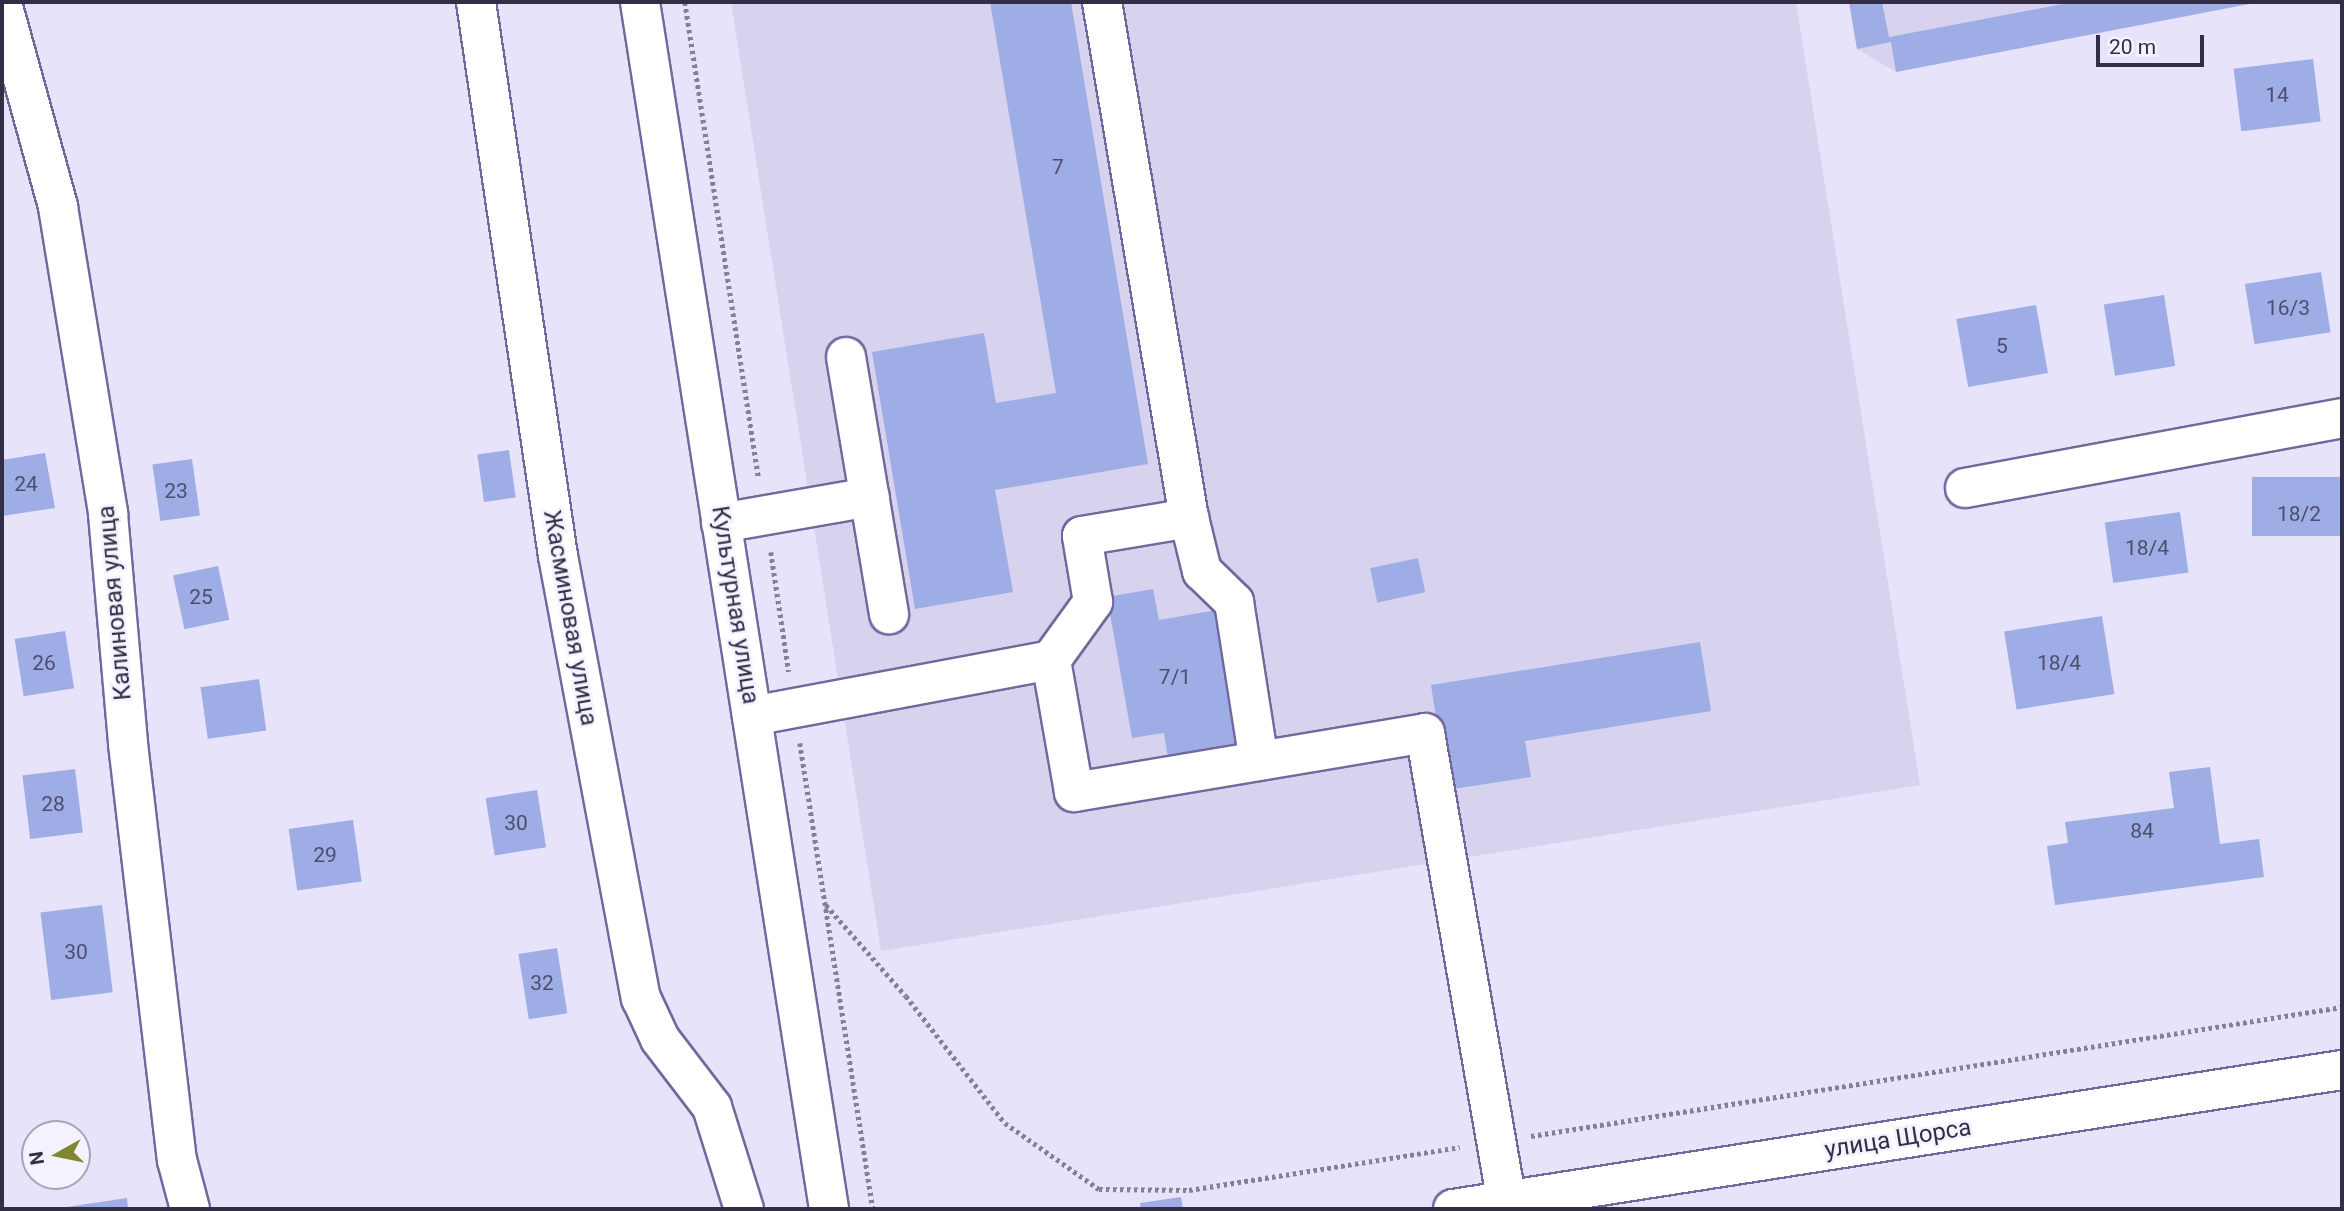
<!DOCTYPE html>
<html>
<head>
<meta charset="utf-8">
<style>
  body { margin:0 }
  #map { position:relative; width:2344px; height:1211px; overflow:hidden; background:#e6e3fb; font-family:Roboto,sans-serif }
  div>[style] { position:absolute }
  .built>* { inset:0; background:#d7d3ee }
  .building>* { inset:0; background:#9eade5; transform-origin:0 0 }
  .path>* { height:4.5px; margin-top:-2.25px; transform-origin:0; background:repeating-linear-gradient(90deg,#848097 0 3.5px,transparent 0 7px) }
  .roads { filter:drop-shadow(2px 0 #72689d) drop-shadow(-2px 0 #72689d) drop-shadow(0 2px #72689d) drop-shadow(0 -2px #72689d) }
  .minor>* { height:38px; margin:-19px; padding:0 19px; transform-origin:19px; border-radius:19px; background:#fff }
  span { translate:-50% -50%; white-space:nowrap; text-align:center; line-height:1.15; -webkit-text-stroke:5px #f3f2fe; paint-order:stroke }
  .number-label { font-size:21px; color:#4d4e6d }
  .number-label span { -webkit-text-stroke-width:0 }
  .street-label { font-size:24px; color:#322e45 }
  .frame { position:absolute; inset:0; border:4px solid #322e45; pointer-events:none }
  .north { position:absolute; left:21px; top:1120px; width:70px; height:70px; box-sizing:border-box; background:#f3f2fe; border:2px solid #a6a4b4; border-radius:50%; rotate:261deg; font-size:19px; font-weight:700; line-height:28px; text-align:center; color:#322e45 }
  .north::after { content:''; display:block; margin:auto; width:24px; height:32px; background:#818631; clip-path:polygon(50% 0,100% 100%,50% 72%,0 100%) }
  .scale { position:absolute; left:2096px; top:35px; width:108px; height:32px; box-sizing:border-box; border:4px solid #322e45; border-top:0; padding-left:9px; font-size:21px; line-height:24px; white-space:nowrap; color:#322e45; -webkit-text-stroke:5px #f3f2fe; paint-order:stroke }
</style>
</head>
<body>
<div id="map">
  <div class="built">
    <i style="clip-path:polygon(731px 2px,1796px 2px,1920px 785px,881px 951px)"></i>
    <i style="clip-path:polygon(1849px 2px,2261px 2px,1896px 72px,1857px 49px)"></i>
  </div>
  <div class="building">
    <i style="clip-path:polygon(990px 2px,1071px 2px,1148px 464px,995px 490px,1013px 592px,915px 609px,872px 352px,984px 333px,996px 403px,1056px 393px)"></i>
    <i style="clip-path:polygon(1849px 2px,1882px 2px,1889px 37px,2074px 2px,2254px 3px,1896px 72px,1891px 42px,1857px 49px)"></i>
    <i style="left:2313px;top:59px;width:63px;height:80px;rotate:83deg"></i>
    <i style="left:2321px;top:272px;width:61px;height:77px;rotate:81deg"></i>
    <i style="left:2164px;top:295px;width:72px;height:61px;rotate:81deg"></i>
    <i style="left:2036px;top:305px;width:69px;height:81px;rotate:80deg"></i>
    <i style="left:509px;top:450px;width:48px;height:32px;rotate:82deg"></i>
    <i style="clip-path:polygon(45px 453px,55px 508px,2px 516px,2px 460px)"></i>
    <i style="left:192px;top:459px;width:57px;height:40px;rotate:82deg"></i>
    <i style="left:2342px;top:477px;width:59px;height:90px;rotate:90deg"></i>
    <i style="left:2180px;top:512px;width:61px;height:76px;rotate:82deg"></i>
    <i style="left:1418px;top:558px;width:35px;height:49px;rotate:78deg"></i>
    <i style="left:218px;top:566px;width:55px;height:46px;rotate:78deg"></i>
    <i style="clip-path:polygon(1153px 589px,1159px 620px,1217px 610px,1242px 751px,1169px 764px,1164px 733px,1132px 738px,1107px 597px)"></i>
    <i style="left:2102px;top:616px;width:79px;height:99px;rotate:81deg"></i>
    <i style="left:65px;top:631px;width:58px;height:51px;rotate:81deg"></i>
    <i style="clip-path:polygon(1700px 642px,1711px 711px,1525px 741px,1531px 777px,1447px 790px,1431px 685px)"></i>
    <i style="left:259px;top:679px;width:52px;height:59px;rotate:82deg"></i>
    <i style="clip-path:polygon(2210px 767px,2220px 844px,2259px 839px,2264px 877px,2055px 905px,2047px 846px,2068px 843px,2065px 822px,2174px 808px,2169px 772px)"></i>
    <i style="left:75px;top:769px;width:64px;height:53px;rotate:83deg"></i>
    <i style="left:537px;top:790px;width:58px;height:52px;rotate:81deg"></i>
    <i style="left:353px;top:820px;width:62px;height:65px;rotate:82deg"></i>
    <i style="left:102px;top:905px;width:88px;height:62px;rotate:83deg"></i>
    <i style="left:557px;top:948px;width:66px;height:39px;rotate:81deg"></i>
    <i style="clip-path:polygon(1181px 1197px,1183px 1209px,1141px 1209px,1140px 1203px)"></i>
    <i style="clip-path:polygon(127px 1198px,128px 1209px,60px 1209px,60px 1208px)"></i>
  </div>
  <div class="path">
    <i style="left:685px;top:2px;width:482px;rotate:81.2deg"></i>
    <i style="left:771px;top:552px;width:121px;rotate:81.5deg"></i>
    <i style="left:800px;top:743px;width:472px;rotate:81.1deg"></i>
    <i style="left:826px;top:905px;width:121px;rotate:48.7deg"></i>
    <i style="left:906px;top:996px;width:161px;rotate:52.1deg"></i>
    <i style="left:1005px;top:1123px;width:115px;rotate:35.1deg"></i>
    <i style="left:1099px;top:1189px;width:90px;rotate:0.6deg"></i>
    <i style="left:1189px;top:1190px;width:274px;rotate:-9deg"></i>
    <i style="left:1531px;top:1136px;width:821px;rotate:-9.04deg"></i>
  </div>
  <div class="roads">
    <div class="minor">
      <i style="left:476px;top:2px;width:560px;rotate:81.58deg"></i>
      <i style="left:558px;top:556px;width:450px;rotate:79.4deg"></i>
      <i style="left:641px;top:998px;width:45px;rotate:65.1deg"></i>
      <i style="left:660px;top:1039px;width:86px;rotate:52.6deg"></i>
      <i style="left:712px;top:1107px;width:107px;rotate:72.6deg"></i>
      <i style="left:640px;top:2px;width:1222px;rotate:81.1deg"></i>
      <i style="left:2px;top:3px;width:212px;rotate:74.6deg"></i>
      <i style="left:58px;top:207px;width:311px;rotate:80.7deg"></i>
      <i style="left:108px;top:514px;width:231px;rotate:85deg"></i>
      <i style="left:128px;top:744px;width:419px;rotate:83.3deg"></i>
      <i style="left:177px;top:1160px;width:51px;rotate:75.1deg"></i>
      <i style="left:846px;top:357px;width:261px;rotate:80.5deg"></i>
      <i style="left:1965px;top:488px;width:383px;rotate:-10.5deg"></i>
      <i style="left:1189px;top:518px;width:55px;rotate:76.2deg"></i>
      <i style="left:1202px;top:571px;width:45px;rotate:44.1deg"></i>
      <i style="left:1234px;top:602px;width:161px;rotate:81.1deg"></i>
      <i style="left:721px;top:523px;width:151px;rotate:-9.9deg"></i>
      <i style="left:1051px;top:660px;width:134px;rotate:80.1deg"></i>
      <i style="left:1074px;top:792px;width:356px;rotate:-9.5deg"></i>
      <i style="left:1425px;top:733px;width:475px;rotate:80.1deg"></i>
      <i style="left:752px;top:716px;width:304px;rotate:-10.6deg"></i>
      <i style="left:1051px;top:660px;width:72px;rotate:-54.1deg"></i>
      <i style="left:1093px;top:602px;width:67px;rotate:-99.5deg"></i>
      <i style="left:1082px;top:536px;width:109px;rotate:-9.5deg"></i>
      <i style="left:1189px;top:518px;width:523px;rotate:-99.57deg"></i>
      <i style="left:1453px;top:1209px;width:900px;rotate:-8.89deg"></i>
    </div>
  </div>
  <div class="number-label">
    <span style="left:2277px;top:95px">14</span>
    <span style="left:1058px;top:167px">7</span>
    <span style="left:2288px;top:308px">16/3</span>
    <span style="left:2002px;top:346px">5</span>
    <span style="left:26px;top:484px">24</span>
    <span style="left:176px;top:491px">23</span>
    <span style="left:2299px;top:514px">18/2</span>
    <span style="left:2147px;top:548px">18/4</span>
    <span style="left:201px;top:597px">25</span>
    <span style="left:44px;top:663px">26</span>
    <span style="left:2059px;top:663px">18/4</span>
    <span style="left:1175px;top:677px">7/1</span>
    <span style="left:53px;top:804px">28</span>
    <span style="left:516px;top:823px">30</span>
    <span style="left:2142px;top:831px">84</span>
    <span style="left:325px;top:855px">29</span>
    <span style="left:76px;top:952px">30</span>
    <span style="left:542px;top:983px">32</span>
  </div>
  <div class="street-label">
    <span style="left:115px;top:603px;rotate:-95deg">Калиновая улица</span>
    <span style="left:735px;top:605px;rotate:81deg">Культурная улица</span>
    <span style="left:570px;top:618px;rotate:80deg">Жасминовая улица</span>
    <span style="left:1898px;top:1139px;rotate:-9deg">улица Щорса</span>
  </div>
  <div class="frame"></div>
  <div class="north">N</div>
  <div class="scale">20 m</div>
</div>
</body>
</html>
